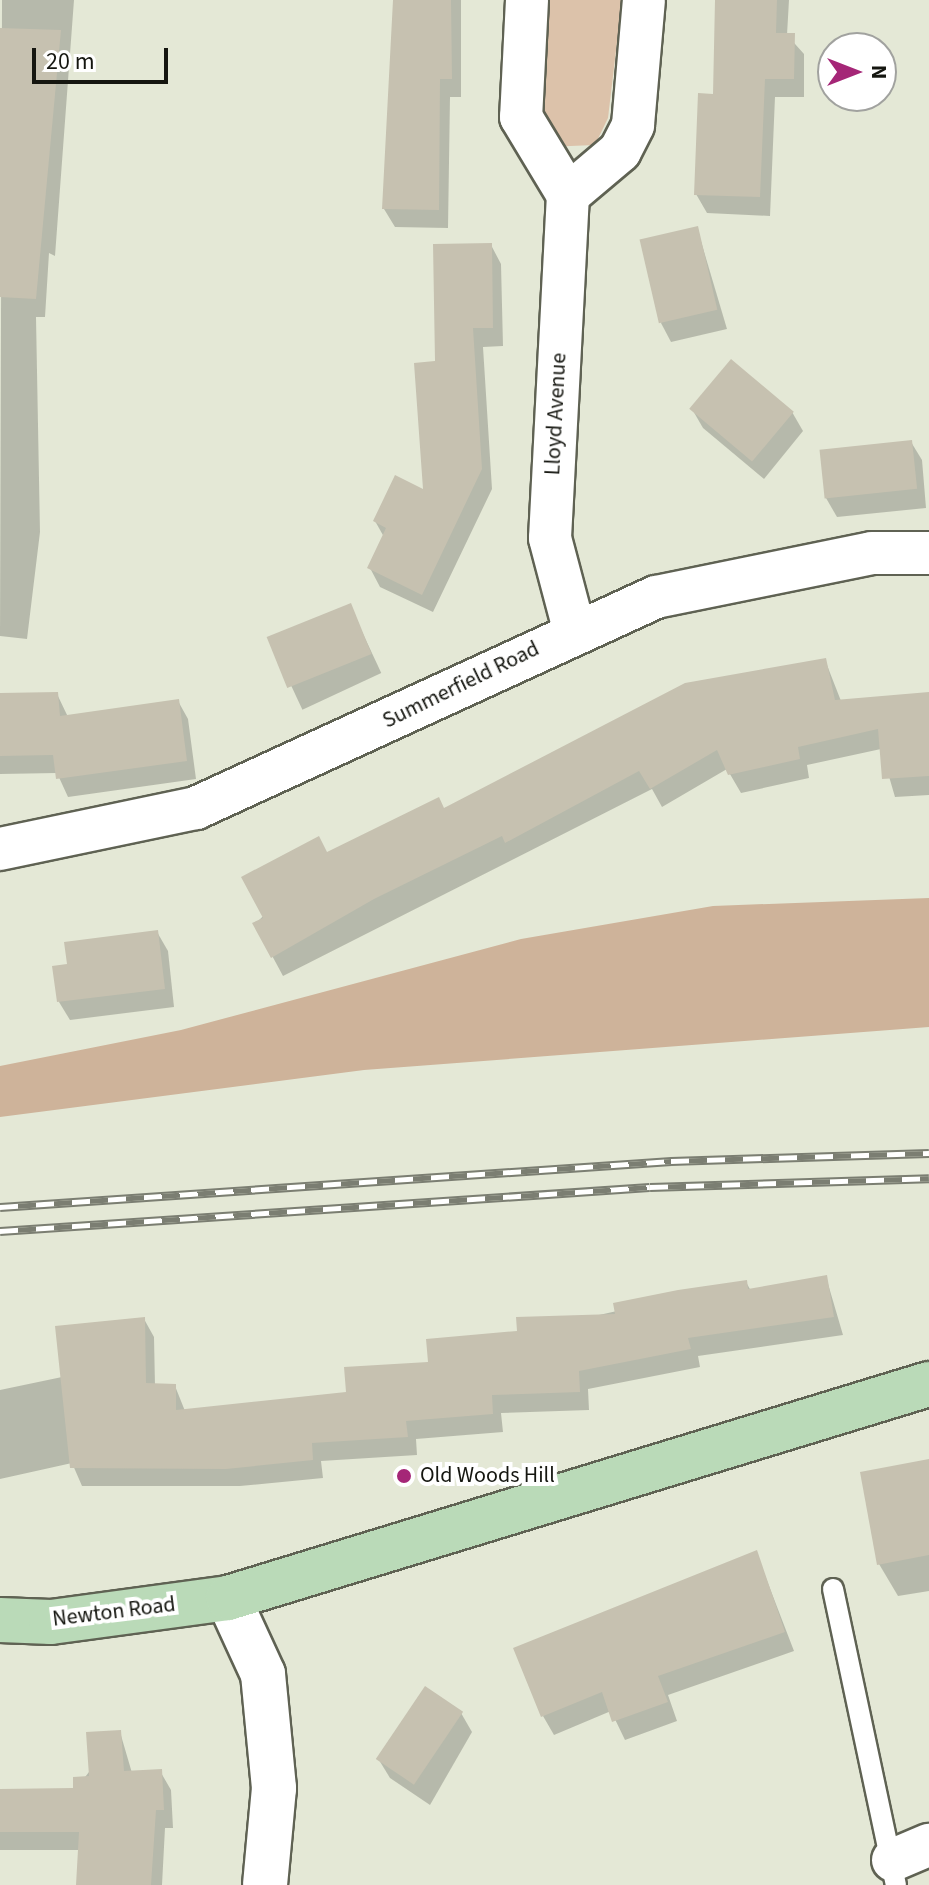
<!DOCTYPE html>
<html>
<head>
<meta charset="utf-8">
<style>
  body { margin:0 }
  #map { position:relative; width:929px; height:1885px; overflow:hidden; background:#e4e8d6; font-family:"Source Sans 3",sans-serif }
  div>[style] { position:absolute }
  .green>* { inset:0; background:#dcc2aa }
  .forest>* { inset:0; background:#ceb39a }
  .shadow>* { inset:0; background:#0003; transform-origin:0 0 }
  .building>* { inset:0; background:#c6c1b0; transform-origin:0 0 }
  .roads { filter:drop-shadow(2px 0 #5f6253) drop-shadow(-2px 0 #5f6253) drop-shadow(0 2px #5f6253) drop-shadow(0 -2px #5f6253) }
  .service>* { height:20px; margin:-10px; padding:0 10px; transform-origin:10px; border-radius:10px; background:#fff }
  .minor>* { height:42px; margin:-21px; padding:0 21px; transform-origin:21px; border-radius:21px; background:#fff }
  .tertiary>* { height:44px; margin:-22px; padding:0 22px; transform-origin:22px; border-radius:22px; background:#fff }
  .primary>* { height:44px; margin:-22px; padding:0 22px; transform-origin:22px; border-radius:22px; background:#badab8 }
  .rail>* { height:9px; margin-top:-4.5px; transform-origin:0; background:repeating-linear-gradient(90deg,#fff 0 18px,#7b7e72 0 36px); box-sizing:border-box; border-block:2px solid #7b7e72 }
  .dots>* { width:22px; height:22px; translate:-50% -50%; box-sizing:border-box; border:4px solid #fff; border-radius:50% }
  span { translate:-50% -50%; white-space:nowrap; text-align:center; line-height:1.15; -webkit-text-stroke:8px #fff; paint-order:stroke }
  .street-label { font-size:22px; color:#151610 }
  .poi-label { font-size:22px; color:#151610 }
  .left { translate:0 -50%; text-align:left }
  .north { position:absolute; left:817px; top:32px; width:80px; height:80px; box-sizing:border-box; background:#fff; border:2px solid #a1a29f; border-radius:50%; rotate:90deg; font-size:22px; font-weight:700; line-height:32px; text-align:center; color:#151610 }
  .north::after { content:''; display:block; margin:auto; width:28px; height:36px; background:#a52677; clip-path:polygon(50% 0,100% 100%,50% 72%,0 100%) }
  .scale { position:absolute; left:32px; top:48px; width:136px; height:36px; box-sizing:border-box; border:4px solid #151610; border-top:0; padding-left:10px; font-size:24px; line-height:28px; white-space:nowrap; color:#151610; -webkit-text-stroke:6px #fff; paint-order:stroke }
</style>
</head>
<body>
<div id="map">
  <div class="green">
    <i style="clip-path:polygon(529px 0,622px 0,608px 118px,595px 145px,546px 147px)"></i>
  </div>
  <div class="forest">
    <i style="clip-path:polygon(929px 898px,929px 1027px,364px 1070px,0 1117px,0 1066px,181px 1030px,521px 939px,713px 906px)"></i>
  </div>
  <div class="shadow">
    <i style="clip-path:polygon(2px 0,74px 0,55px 256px,49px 253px,45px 317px,36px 317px,40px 532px,27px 639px,0 636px)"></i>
    <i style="clip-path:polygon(395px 0,461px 0,461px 97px,450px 97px,448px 228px,395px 227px,384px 209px)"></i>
    <i style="clip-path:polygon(717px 0,789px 0,787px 35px,804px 54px,804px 97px,775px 97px,770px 216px,707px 213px,696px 194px,715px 96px)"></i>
    <i style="clip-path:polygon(697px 228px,727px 329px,671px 342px,661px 323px)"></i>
    <i style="clip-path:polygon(491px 245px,501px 264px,503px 346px,483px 347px,492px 489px,433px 612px,380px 587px,370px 568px,384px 537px,375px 521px,425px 492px,437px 363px)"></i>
    <i style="clip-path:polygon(692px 409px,792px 412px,803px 431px,764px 479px,703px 428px)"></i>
    <i style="clip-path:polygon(911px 442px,922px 460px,926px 508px,837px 517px,826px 498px)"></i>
    <i style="left:350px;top:606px;width:74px;height:87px;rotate:65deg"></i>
    <i style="clip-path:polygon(825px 660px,841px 701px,929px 695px,929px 795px,895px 797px,881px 749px,807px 765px,809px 778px,741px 793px,727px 769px,662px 807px,652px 789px,283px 976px,255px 924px,327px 854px)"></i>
    <i style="clip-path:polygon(57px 694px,68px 717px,178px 701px,188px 719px,196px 779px,68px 797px,57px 773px,0 774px,0 695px)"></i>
    <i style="clip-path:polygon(157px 932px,168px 951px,174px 1007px,70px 1020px,59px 1002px,69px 966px)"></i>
    <i style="clip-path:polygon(826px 1277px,843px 1335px,698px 1356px,700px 1367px,588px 1389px,589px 1410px,501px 1413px,503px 1432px,416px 1439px,417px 1455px,321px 1461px,323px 1478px,240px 1486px,82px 1486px,72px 1463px,0 1479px,0 1390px,62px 1377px,144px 1319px,154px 1337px,155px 1386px,175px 1386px,185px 1411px,348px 1394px,519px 1333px,746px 1282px,751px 1291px)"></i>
    <i style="clip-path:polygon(929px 1461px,929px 1591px,898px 1596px,879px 1564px)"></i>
    <i style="clip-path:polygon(756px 1552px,794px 1651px,668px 1695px,677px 1721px,625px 1740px,611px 1711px,554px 1735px,543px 1716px)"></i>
    <i style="clip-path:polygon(461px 1713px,472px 1732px,430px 1805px,390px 1778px,379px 1760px)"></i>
    <i style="clip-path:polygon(120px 1732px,132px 1773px,160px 1771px,171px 1790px,173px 1828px,165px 1828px,162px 1885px,78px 1885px,80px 1850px,0 1850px,0 1791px,75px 1790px)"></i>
  </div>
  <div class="building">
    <i style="clip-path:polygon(393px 0,451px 0,452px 79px,440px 79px,439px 210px,382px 209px)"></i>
    <i style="clip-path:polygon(715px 0,777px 0,776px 33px,795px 33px,794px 79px,765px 79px,760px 197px,694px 195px,698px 93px,713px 94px)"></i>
    <i style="clip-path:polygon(0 28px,61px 30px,36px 299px,0 297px)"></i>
    <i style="left:698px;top:226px;width:86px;height:60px;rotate:77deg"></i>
    <i style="clip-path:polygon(492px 243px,493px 328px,473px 328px,482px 469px,422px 595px,367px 568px,386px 528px,373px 521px,395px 475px,423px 489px,414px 363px,435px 361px,433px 244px)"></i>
    <i style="left:731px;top:359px;width:82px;height:65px;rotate:40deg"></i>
    <i style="left:912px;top:440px;width:49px;height:93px;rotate:84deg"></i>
    <i style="left:351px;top:603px;width:55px;height:91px;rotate:68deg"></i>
    <i style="clip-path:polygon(826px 658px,835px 700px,929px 692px,929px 776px,882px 779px,878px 729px,798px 747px,800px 759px,728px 775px,717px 750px,650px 789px,639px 771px,505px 843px,502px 836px,374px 899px,271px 958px,252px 923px,263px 918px,241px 877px,319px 836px,327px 852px,439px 797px,444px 808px,685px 683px)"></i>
    <i style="clip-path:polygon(58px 692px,60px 716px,179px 699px,187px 761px,56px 779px,53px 755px,0 756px,0 693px)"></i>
    <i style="clip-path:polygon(158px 930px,165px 989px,57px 1002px,52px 966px,67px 964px,64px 942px)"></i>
    <i style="clip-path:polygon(827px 1275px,834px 1317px,688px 1338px,691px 1349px,579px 1371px,580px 1392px,492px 1395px,493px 1414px,406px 1421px,408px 1437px,312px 1443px,313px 1460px,226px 1469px,70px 1468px,55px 1326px,145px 1317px,146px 1383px,176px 1384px,176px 1410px,346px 1392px,344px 1367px,428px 1362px,426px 1339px,517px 1331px,516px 1317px,615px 1314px,613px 1303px,678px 1290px,747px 1280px,748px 1289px)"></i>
    <i style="clip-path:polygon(929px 1459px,929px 1555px,877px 1565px,860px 1472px)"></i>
    <i style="clip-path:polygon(757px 1550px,785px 1632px,658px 1676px,668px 1702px,612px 1722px,602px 1692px,541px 1717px,513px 1648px)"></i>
    <i style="left:425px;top:1686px;width:46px;height:88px;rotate:34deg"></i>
    <i style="clip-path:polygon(121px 1730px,124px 1771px,162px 1769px,164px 1810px,156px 1810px,151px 1885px,76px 1885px,79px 1832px,0 1832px,0 1789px,73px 1788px,73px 1777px,89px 1776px,86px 1732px)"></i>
  </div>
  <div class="roads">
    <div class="service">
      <i style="left:833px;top:1589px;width:303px;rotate:78deg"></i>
    </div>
    <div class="minor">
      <i style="left:527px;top:0;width:117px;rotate:92.9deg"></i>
      <i style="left:521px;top:117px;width:91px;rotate:58.9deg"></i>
      <i style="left:574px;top:629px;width:94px;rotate:-104.8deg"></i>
      <i style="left:550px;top:538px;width:343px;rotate:-87deg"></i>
      <i style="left:568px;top:195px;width:68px;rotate:-40.2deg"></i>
      <i style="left:620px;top:151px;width:29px;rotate:-63deg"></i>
      <i style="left:633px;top:125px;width:125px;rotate:-85deg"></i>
      <i style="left:0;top:849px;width:200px;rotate:-11.8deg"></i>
      <i style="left:196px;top:808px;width:506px;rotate:-24.64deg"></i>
      <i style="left:656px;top:597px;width:220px;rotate:-11.5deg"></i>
      <i style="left:872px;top:553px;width:57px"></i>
      <i style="left:893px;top:1860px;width:39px;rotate:-23deg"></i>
    </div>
    <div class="tertiary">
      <i style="left:228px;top:1598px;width:84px;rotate:65.3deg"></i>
      <i style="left:263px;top:1674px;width:115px;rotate:84.5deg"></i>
      <i style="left:274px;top:1788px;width:97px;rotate:95.3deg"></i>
    </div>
    <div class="primary">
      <i style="left:0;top:1620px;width:51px;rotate:2.2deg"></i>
      <i style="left:51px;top:1622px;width:179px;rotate:-7.7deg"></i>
      <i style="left:228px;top:1598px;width:733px;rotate:-16.98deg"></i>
    </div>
  </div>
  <div class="rail">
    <i style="left:0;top:1207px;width:673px;rotate:-3.92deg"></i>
    <i style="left:671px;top:1161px;width:258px;rotate:-1.8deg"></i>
    <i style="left:0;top:1231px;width:651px;rotate:-3.87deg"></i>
    <i style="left:650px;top:1187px;width:279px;rotate:-1.8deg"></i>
  </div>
  <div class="dots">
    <i style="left:404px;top:1476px;background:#a52677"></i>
  </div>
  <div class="street-label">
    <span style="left:556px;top:414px;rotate:-87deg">Lloyd Avenue</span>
    <span style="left:461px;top:685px;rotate:-26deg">Summerfield Road</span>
    <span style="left:114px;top:1612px;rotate:-7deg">Newton Road</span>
  </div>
  <div class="poi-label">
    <span class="left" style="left:420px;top:1476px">Old Woods Hill</span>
  </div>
  <div class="north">N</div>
  <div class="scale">20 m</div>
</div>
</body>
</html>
